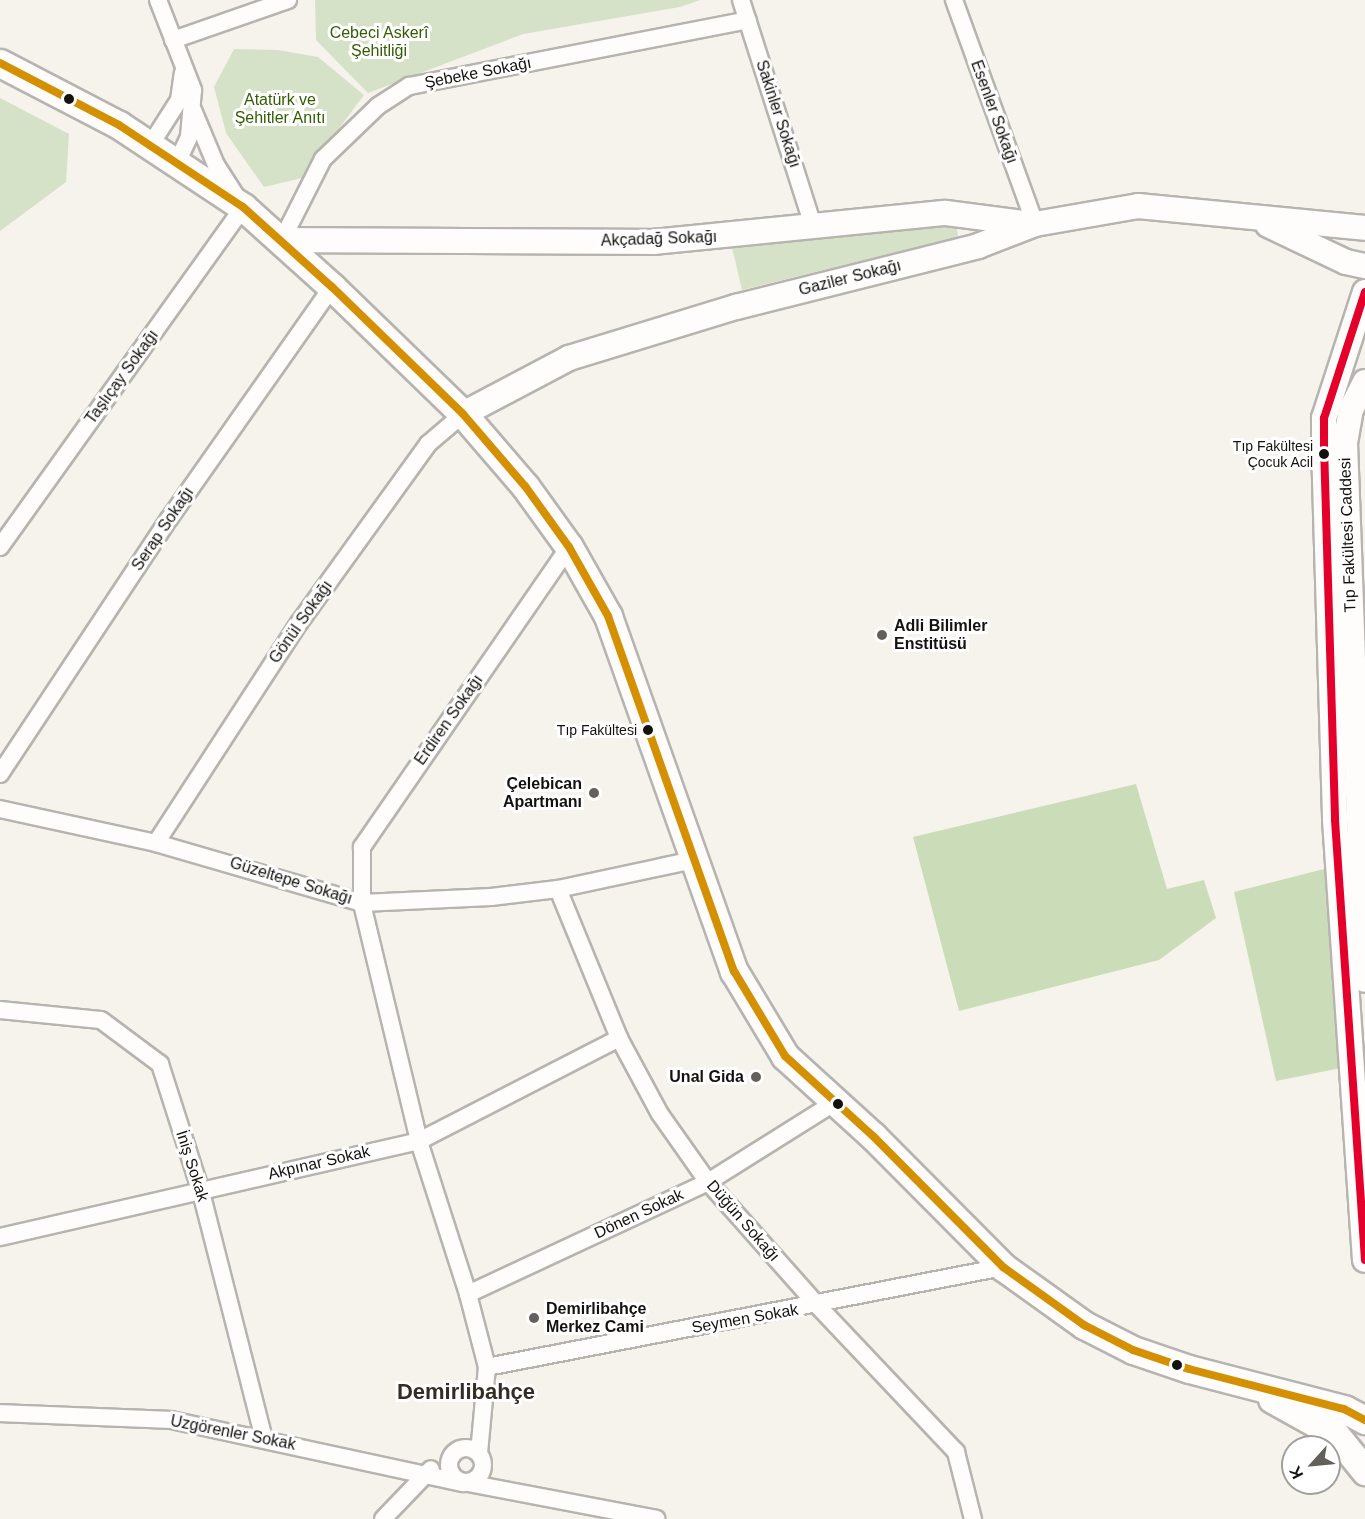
<!DOCTYPE html>
<html>
<head>
<meta charset="utf-8">
<style>
  body { margin:0 }
  #map { position:relative; width:1365px; height:1519px; overflow:hidden; background:#f6f2ec; font-family:Helvetica,sans-serif }
  div>[style] { position:absolute }
  .green>* { inset:0; background:#d5e2c7 }
  .forest>* { inset:0; background:#cbddb8 }
  .roads { filter:drop-shadow(2px 0 #b7b4af) drop-shadow(-2px 0 #b7b4af) drop-shadow(0 2px #b7b4af) drop-shadow(0 -2px #b7b4af) }
  .street>* { height:16px; margin:-8px; padding:0 8px; transform-origin:8px; border-radius:8px; background:#fefdfc }
  .street>.ring { margin:-8px; padding:0; box-sizing:content-box; background:none; border:16px solid #fefdfc; border-radius:50% }
  .secondary>* { height:24px; margin:-12px; padding:0 12px; transform-origin:12px; border-radius:12px; background:#fefdfc }
  .primary>* { height:27px; margin:-13.5px; padding:0 13.5px; transform-origin:13.5px; border-radius:13.5px; background:#fefdfc }
  .bus-1>* { height:8px; margin:-4px; padding:0 4px; transform-origin:4px; border-radius:4px; background:#d59002 }
  .bus-2>* { height:8px; margin:-4px; padding:0 4px; transform-origin:4px; border-radius:4px; background:#e4002b }
  .dots>* { width:16px; height:16px; translate:-50% -50%; box-sizing:border-box; border:3px solid #fff; border-radius:50% }
  span { translate:-50% -50%; white-space:nowrap; text-align:center; line-height:1.15; -webkit-text-stroke:6px #fff; paint-order:stroke }
  .bus-label { font-size:14px; color:#14120e }
  .right { translate:-100% -50%; text-align:right }
  .park-label { font-size:16px; color:#345d03 }
  .street-label { font-size:16px; color:#14120e }
  .poi-label { font-size:16px; color:#14120e; font-weight:700 }
  .left { translate:0 -50%; text-align:left }
  .district-label { font-size:22px; color:#322d25; font-weight:700 }
  .north { position:absolute; left:1281px; top:1435px; width:60px; height:60px; box-sizing:border-box; background:#fff; border:2px solid #a1a09f; border-radius:50%; rotate:243deg; font-size:16px; font-weight:700; line-height:24px; text-align:center; color:#14120e }
  .north::after { content:''; display:block; margin:auto; width:21px; height:27px; background:#63605c; clip-path:polygon(50% 0,100% 100%,50% 72%,0 100%) }
</style>
</head>
<body>
<div id="map">
  <div class="green">
    <i style="clip-path:polygon(315px 0,700px 0,680px 7px,523px 34px,368px 93px,316px 40px)"></i>
    <i style="clip-path:polygon(234px 49px,278px 50px,318px 57px,364px 95px,302px 178px,264px 187px,226px 133px,214px 87px)"></i>
    <i style="clip-path:polygon(0 98px,69px 134px,66px 182px,0 231px)"></i>
    <i style="clip-path:polygon(956px 221px,958px 237px,742px 290px,731px 243px)"></i>
  </div>
  <div class="forest">
    <i style="clip-path:polygon(1136px 784px,1167px 889px,1204px 880px,1216px 918px,1159px 960px,959px 1011px,913px 837px)"></i>
    <i style="clip-path:polygon(1328px 868px,1346px 1067px,1276px 1081px,1234px 892px)"></i>
  </div>
  <div class="roads">
    <div class="street">
      <i style="left:158px;top:0;width:97px;rotate:68.7deg"></i>
      <i style="left:193px;top:90px;width:47px;rotate:94.9deg"></i>
      <i style="left:189px;top:137px;width:26px;rotate:115deg"></i>
      <i style="left:741px;top:0;width:240px;rotate:72.3deg"></i>
      <i style="left:954px;top:0;width:238px;rotate:70.1deg"></i>
      <i style="left:173px;top:40px;width:122px;rotate:-19.2deg"></i>
      <i style="left:151px;top:144px;width:52px;rotate:-57.5deg"></i>
      <i style="left:179px;top:100px;width:27px;rotate:-82deg"></i>
      <i style="left:282px;top:240px;width:91px;rotate:-63.2deg"></i>
      <i style="left:323px;top:159px;width:76px;rotate:-43.9deg"></i>
      <i style="left:378px;top:106px;width:37px;rotate:-33deg"></i>
      <i style="left:409px;top:86px;width:345px;rotate:-11deg"></i>
      <i style="left:0;top:547px;width:418px;rotate:-54.4deg"></i>
      <i style="left:243px;top:207px;width:50px;rotate:-122.7deg"></i>
      <i style="left:216px;top:165px;width:60px;rotate:-112.7deg"></i>
      <i style="left:0;top:774px;width:306px;rotate:-56.5deg"></i>
      <i style="left:169px;top:519px;width:284px;rotate:-54.9deg"></i>
      <i style="left:0;top:809px;width:160px;rotate:12.3deg"></i>
      <i style="left:156px;top:843px;width:215px;rotate:16.2deg"></i>
      <i style="left:362px;top:903px;width:129px;rotate:-2.7deg"></i>
      <i style="left:491px;top:897px;width:67px;rotate:-6.8deg"></i>
      <i style="left:558px;top:889px;width:138px;rotate:-12.1deg"></i>
      <i style="left:156px;top:843px;width:262px;rotate:-57deg"></i>
      <i style="left:299px;top:623px;width:221px;rotate:-54.2deg"></i>
      <i style="left:428px;top:444px;width:46px;rotate:-40.6deg"></i>
      <i style="left:558px;top:889px;width:161px;rotate:67.7deg"></i>
      <i style="left:619px;top:1038px;width:86px;rotate:61.7deg"></i>
      <i style="left:660px;top:1114px;width:83px;rotate:54.8deg"></i>
      <i style="left:708px;top:1182px;width:166px;rotate:48.4deg"></i>
      <i style="left:818px;top:1306px;width:201px;rotate:46.6deg"></i>
      <i style="left:956px;top:1452px;width:69px;rotate:75.8deg"></i>
      <i style="left:0;top:1010px;width:101px;rotate:5.7deg"></i>
      <i style="left:101px;top:1020px;width:74px;rotate:36.7deg"></i>
      <i style="left:160px;top:1064px;width:134px;rotate:72.2deg"></i>
      <i style="left:201px;top:1192px;width:255px;rotate:75.7deg"></i>
      <i style="left:0;top:1237px;width:430px;rotate:-12.9deg"></i>
      <i style="left:419px;top:1141px;width:225px;rotate:-27.2deg"></i>
      <i style="left:468px;top:1294px;width:265px;rotate:-25deg"></i>
      <i style="left:708px;top:1182px;width:149px;rotate:-32.1deg"></i>
      <i style="left:487px;top:1367px;width:526px;rotate:-10.97deg"></i>
      <i style="left:0;top:1413px;width:171px;rotate:2.3deg"></i>
      <i style="left:171px;top:1420px;width:299px;rotate:12.2deg"></i>
      <i class="ring" style="left:449px;top:1448px;width:18px;height:18px"></i>
      <i style="left:479px;top:1453px;width:86px;rotate:-84.7deg"></i>
      <i style="left:487px;top:1367px;width:75px;rotate:-104.6deg"></i>
      <i style="left:468px;top:1294px;width:161px;rotate:-107.8deg"></i>
      <i style="left:419px;top:1141px;width:245px;rotate:-103.5deg"></i>
      <i style="left:362px;top:903px;width:56px;rotate:-90deg"></i>
      <i style="left:362px;top:847px;width:364px;rotate:-55.4deg"></i>
      <i style="left:468px;top:1483px;width:192px;rotate:10.8deg"></i>
      <i style="left:383px;top:1519px;width:69px;rotate:-46.2deg"></i>
    </div>
    <div class="secondary">
      <i style="left:1268px;top:225px;width:86px;rotate:25.4deg"></i>
      <i style="left:1346px;top:262px;width:19px;rotate:12deg"></i>
      <i style="left:282px;top:240px;width:371px;rotate:0.3deg"></i>
      <i style="left:653px;top:242px;width:294px;rotate:-5.7deg"></i>
      <i style="left:946px;top:213px;width:87px;rotate:7.3deg"></i>
      <i style="left:1365px;top:292px;width:133px;rotate:108deg"></i>
      <i style="left:1324px;top:418px;width:28px;rotate:90deg"></i>
      <i style="left:1324px;top:446px;width:374px;rotate:88.3deg"></i>
      <i style="left:1335px;top:820px;width:441px;rotate:86.1deg"></i>
      <i style="left:1365px;top:382px;width:30px;rotate:117deg"></i>
      <i style="left:1351px;top:409px;width:35px;rotate:100deg"></i>
      <i style="left:1345px;top:443px;width:537px;rotate:87.87deg"></i>
      <i style="left:463px;top:414px;width:120px;rotate:-27.8deg"></i>
      <i style="left:569px;top:358px;width:175px;rotate:-17deg"></i>
      <i style="left:736px;top:307px;width:250px;rotate:-14.1deg"></i>
      <i style="left:978px;top:246px;width:61px;rotate:-21.1deg"></i>
      <i style="left:1035px;top:224px;width:105px;rotate:-9.9deg"></i>
      <i style="left:1138px;top:206px;width:228px;rotate:5.5deg"></i>
    </div>
    <div class="primary">
      <i style="left:0;top:63px;width:134px;rotate:27.5deg"></i>
      <i style="left:119px;top:125px;width:149px;rotate:33.5deg"></i>
      <i style="left:243px;top:207px;width:120px;rotate:42deg"></i>
      <i style="left:332px;top:287px;width:182px;rotate:44.1deg"></i>
      <i style="left:463px;top:414px;width:95px;rotate:49.3deg"></i>
      <i style="left:525px;top:486px;width:75px;rotate:54.2deg"></i>
      <i style="left:569px;top:547px;width:79px;rotate:60.5deg"></i>
      <i style="left:608px;top:616px;width:377px;rotate:70.5deg"></i>
      <i style="left:734px;top:971px;width:99px;rotate:59deg"></i>
      <i style="left:785px;top:1056px;width:119px;rotate:42.3deg"></i>
      <i style="left:873px;top:1136px;width:185px;rotate:45.2deg"></i>
      <i style="left:1003px;top:1267px;width:100px;rotate:35.6deg"></i>
      <i style="left:1084px;top:1325px;width:55px;rotate:27deg"></i>
      <i style="left:1133px;top:1350px;width:59px;rotate:18.7deg"></i>
      <i style="left:1189px;top:1369px;width:160px;rotate:14.5deg"></i>
      <i style="left:1344px;top:1409px;width:24px;rotate:28deg"></i>
      <i style="left:1272px;top:1399px;width:72px;rotate:29.1deg"></i>
      <i style="left:1335px;top:1434px;width:48px;rotate:51deg"></i>
    </div>
  </div>
  <div class="bus-1">
    <i style="left:0;top:63px;width:134px;rotate:27.5deg"></i>
    <i style="left:119px;top:125px;width:149px;rotate:33.5deg"></i>
    <i style="left:243px;top:207px;width:120px;rotate:42deg"></i>
    <i style="left:332px;top:287px;width:182px;rotate:44.1deg"></i>
    <i style="left:463px;top:414px;width:95px;rotate:49.3deg"></i>
    <i style="left:525px;top:486px;width:75px;rotate:54.2deg"></i>
    <i style="left:569px;top:547px;width:79px;rotate:60.5deg"></i>
    <i style="left:608px;top:616px;width:377px;rotate:70.5deg"></i>
    <i style="left:734px;top:971px;width:99px;rotate:59deg"></i>
    <i style="left:785px;top:1056px;width:119px;rotate:42.3deg"></i>
    <i style="left:873px;top:1136px;width:185px;rotate:45.2deg"></i>
    <i style="left:1003px;top:1267px;width:100px;rotate:35.6deg"></i>
    <i style="left:1084px;top:1325px;width:55px;rotate:27deg"></i>
    <i style="left:1133px;top:1350px;width:59px;rotate:18.7deg"></i>
    <i style="left:1189px;top:1369px;width:160px;rotate:14.5deg"></i>
    <i style="left:1344px;top:1409px;width:24px;rotate:28deg"></i>
  </div>
  <div class="bus-2">
    <i style="left:1365px;top:292px;width:133px;rotate:108deg"></i>
    <i style="left:1324px;top:418px;width:28px;rotate:90deg"></i>
    <i style="left:1324px;top:446px;width:374px;rotate:88.3deg"></i>
    <i style="left:1335px;top:820px;width:441px;rotate:86.1deg"></i>
  </div>
  <div class="dots">
    <i style="left:69px;top:99px;background:#14120e"></i>
    <i style="left:1324px;top:454px;background:#14120e"></i>
    <i style="left:882px;top:635px;background:#63605c"></i>
    <i style="left:648px;top:730px;background:#14120e"></i>
    <i style="left:594px;top:793px;background:#63605c"></i>
    <i style="left:756px;top:1077px;background:#63605c"></i>
    <i style="left:838px;top:1104px;background:#14120e"></i>
    <i style="left:534px;top:1318px;background:#63605c"></i>
    <i style="left:1177px;top:1365px;background:#14120e"></i>
  </div>
  <div class="bus-label">
    <span class="right" style="left:1313px;top:454px">Tıp Fakültesi<br>Çocuk Acil</span>
    <span class="right" style="left:637px;top:730px">Tıp Fakültesi</span>
  </div>
  <div class="park-label">
    <span style="left:379px;top:42px">Cebeci Askerî<br>Şehitliği</span>
    <span style="left:280px;top:109px">Atatürk ve<br>Şehitler Anıtı</span>
  </div>
  <div class="street-label">
    <span style="left:478px;top:73px;rotate:-11deg">Şebeke Sokağı</span>
    <span style="left:994px;top:112px;rotate:70deg">Esenler Sokağı</span>
    <span style="left:778px;top:114px;rotate:72deg">Sakinler Sokağı</span>
    <span style="left:659px;top:239px;rotate:-2deg">Akçadağ Sokağı</span>
    <span style="left:850px;top:278px;rotate:-14deg">Gaziler Sokağı</span>
    <span style="left:122px;top:377px;rotate:-54deg">Taşlıçay Sokağı</span>
    <span style="left:163px;top:529px;rotate:-56deg">Serap Sokağı</span>
    <span style="left:1348px;top:535px;rotate:-92deg">Tıp Fakültesi Caddesi</span>
    <span style="left:301px;top:622px;rotate:-55deg">Gönül Sokağı</span>
    <span style="left:449px;top:720px;rotate:-55deg">Erdiren Sokağı</span>
    <span style="left:291px;top:881px;rotate:17deg">Güzeltepe Sokağı</span>
    <span style="left:319px;top:1163px;rotate:-13deg">Akpınar Sokak</span>
    <span style="left:192px;top:1166px;rotate:72deg">İniş Sokak</span>
    <span style="left:639px;top:1214px;rotate:-25deg">Dönen Sokak</span>
    <span style="left:743px;top:1221px;rotate:49deg">Düğün Sokağı</span>
    <span style="left:745px;top:1319px;rotate:-10deg">Seymen Sokak</span>
    <span style="left:233px;top:1433px;rotate:11deg">Uzgörenler Sokak</span>
  </div>
  <div class="poi-label">
    <span class="left" style="left:894px;top:635px">Adli Bilimler<br>Enstitüsü</span>
    <span class="right" style="left:582px;top:793px">Çelebican<br>Apartmanı</span>
    <span class="right" style="left:744px;top:1077px">Unal Gida</span>
    <span class="left" style="left:546px;top:1318px">Demirlibahçe<br>Merkez Cami</span>
  </div>
  <div class="district-label">
    <span style="left:466px;top:1392px">Demirlibahçe</span>
  </div>
  <div class="north">K</div>
</div>
</body>
</html>
